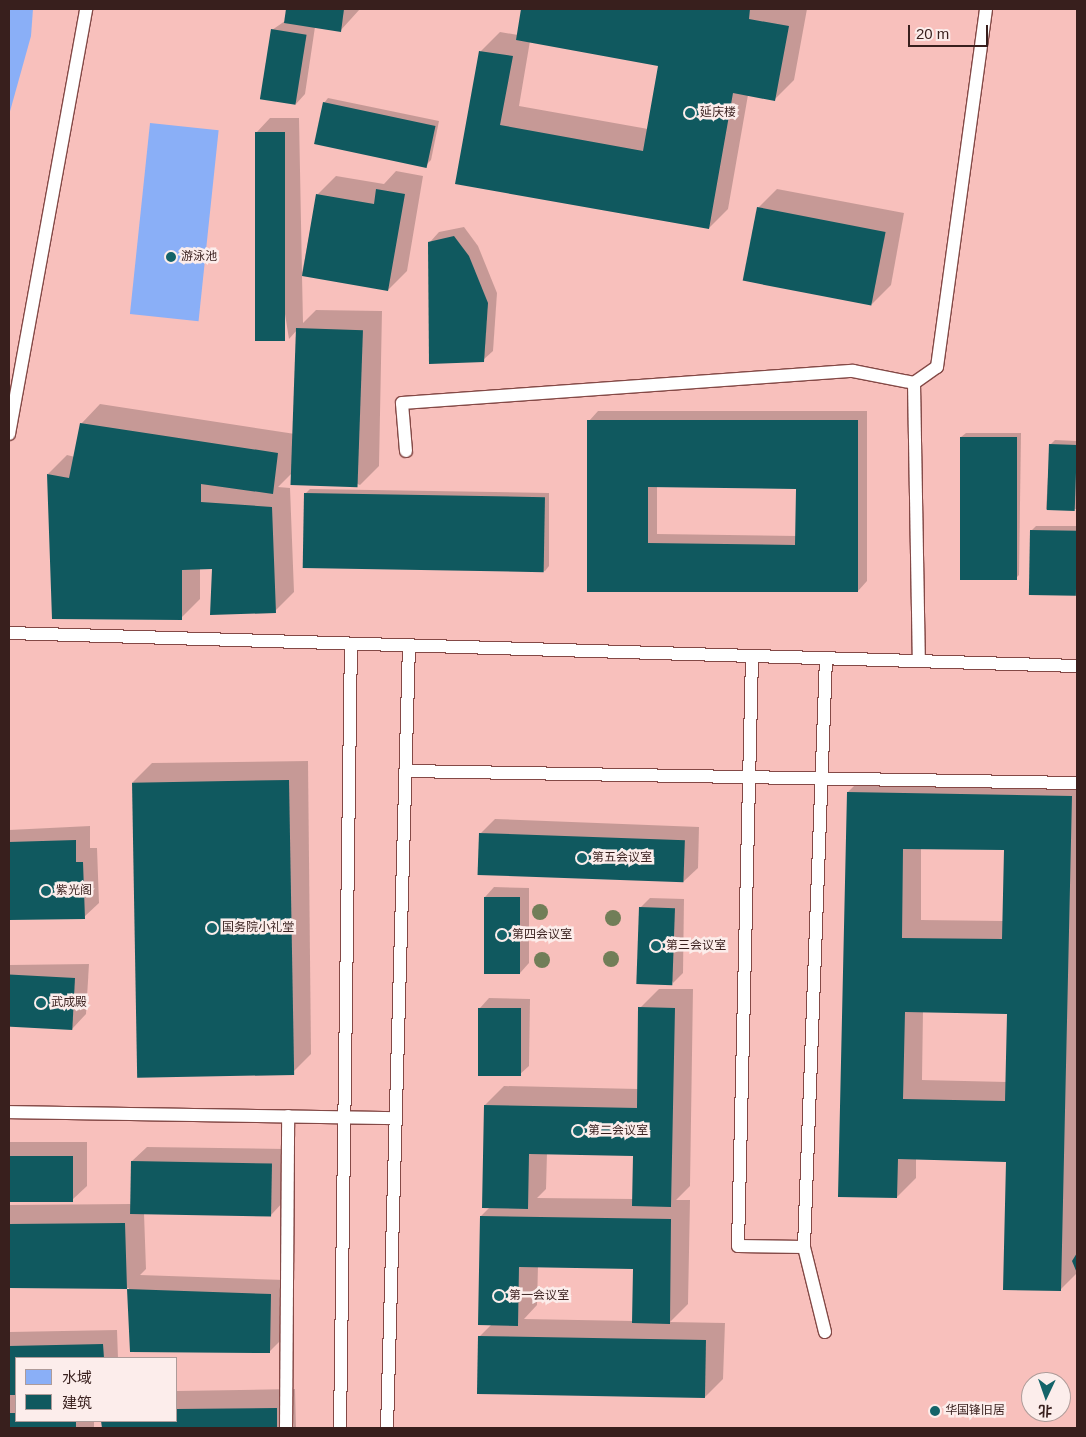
<!DOCTYPE html>
<html>
<head>
<meta charset="utf-8">
<style>
  body { margin:0 }
  #map { position:relative; width:1086px; height:1437px; overflow:hidden; background:#f8c0bc; font-family:Arial,"Noto Sans SC",sans-serif }
  div>[style] { position:absolute }
  .water>* { inset:0; background:#8aaff7; transform-origin:0 0 }
  .shadow>* { inset:0; background:#0003 }
  .building>* { inset:0; background:#10595f; transform-origin:0 0 }
  .roads { filter:drop-shadow(1px 0 #844946) drop-shadow(-1px 0 #844946) drop-shadow(0 1px #844946) drop-shadow(0 -1px #844946) }
  .lane>* { height:12px; margin:-6px; padding:0 6px; transform-origin:6px; border-radius:6px; background:#fff }
  .trees>* { width:16px; height:16px; margin:-8px; border-radius:50%; background:#717e58 }
  .dots>* { width:14px; height:14px; translate:-50% -50%; box-sizing:border-box; border:2px solid #fcedeb; border-radius:50% }
  span { translate:-50% -50%; white-space:nowrap; text-align:center; line-height:1.15; -webkit-text-stroke:5px #fcedeb; paint-order:stroke }
  .poi-label { font-size:12px; color:#381f1d }
  .left { translate:0 -50%; text-align:left }
  .frame { position:absolute; inset:0; border:10px solid #381f1d; pointer-events:none }
  .legend { position:absolute; left:15px; top:1357px; width:162px; height:65px; box-sizing:border-box; background:#fcedeb; border:1px solid #ae9b99; margin:0; padding:6px 9px; list-style:none; font-size:15px; color:#381f1d }
  .legend li { display:flex; align-items:center; gap:10px; height:25px }
  .legend b { width:25px; border:1px solid #ae9b99 }
  .north { position:absolute; left:1021px; top:1372px; width:50px; height:50px; box-sizing:border-box; background:#fcedeb; border:1px solid #ae9b99; border-radius:50%; rotate:183deg; font-size:14px; font-weight:700; line-height:20px; text-align:center; color:#381f1d }
  .north::after { content:''; display:block; margin:auto; width:18px; height:22px; background:#146369; clip-path:polygon(50% 0,100% 100%,50% 72%,0 100%) }
  .scale { position:absolute; left:908px; top:25px; width:80px; height:22px; box-sizing:border-box; border:2px solid #381f1d; border-top:0; padding-left:6px; font-size:15px; line-height:18px; white-space:nowrap; color:#381f1d; -webkit-text-stroke:4px #fcedeb; paint-order:stroke }
</style>
</head>
<body>
<div id="map">
  <div class="water">
    <i style="clip-path:polygon(9px 9px,33px 9px,31px 36px,9px 115px)"></i>
    <i style="left:150px;top:123px;width:69px;height:192px;rotate:6deg"></i>
  </div>
  <div class="shadow">
    <i style="clip-path:polygon(287px 9px,360px 9px,340px 31px,315px 27px,305px 94px,296px 104px,272px 30px,285px 21px)"></i>
    <i style="clip-path:polygon(evenodd,523px 9px,807px 9px,794px 80px,775px 99px,748px 95px,728px 209px,709px 228px,457px 183px,481px 51px,500px 32px,518px 35px,523px 9px,530px 41px,660px 65px,648px 129px,519px 106px,530px 41px)"></i>
    <i style="clip-path:polygon(328px 98px,439px 121px,431px 160px,427px 164px,324px 103px)"></i>
    <i style="clip-path:polygon(270px 118px,299px 118px,302px 273px,317px 195px,336px 176px,384px 184px,396px 171px,423px 176px,407px 271px,388px 290px,302px 275px,303px 323px,316px 310px,382px 311px,379px 466px,360px 485px,293px 459px,291px 474px,278px 487px,290px 488px,294px 592px,275px 611px,213px 567px,200px 568px,200px 599px,181px 618px,48px 474px,67px 455px,75px 457px,81px 424px,100px 404px,295px 434px,297px 330px,289px 339px,256px 133px)"></i>
    <i style="clip-path:polygon(777px 189px,904px 213px,891px 285px,872px 304px,758px 208px)"></i>
    <i style="clip-path:polygon(464px 227px,478px 246px,497px 293px,493px 351px,483px 360px,430px 242px,439px 232px)"></i>
    <i style="clip-path:polygon(evenodd,598px 411px,867px 411px,867px 581px,858px 591px,588px 591px,589px 421px,598px 411px,657px 486px,797px 488px,797px 536px,657px 534px,657px 486px)"></i>
    <i style="clip-path:polygon(966px 433px,1021px 433px,1019px 575px,1015px 579px,961px 437px)"></i>
    <i style="clip-path:polygon(1055px 440px,1077px 441px,1077px 509px,1046px 509px,1050px 445px)"></i>
    <i style="clip-path:polygon(310px 489px,549px 493px,549px 566px,545px 571px,305px 494px)"></i>
    <i style="clip-path:polygon(1036px 526px,1077px 526px,1077px 594px,1031px 593px,1032px 530px)"></i>
    <i style="clip-path:polygon(308px 761px,311px 1054px,292px 1073px,133px 782px,152px 763px)"></i>
    <i style="clip-path:polygon(evenodd,867px 773px,1077px 777px,1077px 1273px,1060px 1290px,1007px 1161px,916px 1159px,916px 1178px,897px 1197px,848px 792px,867px 773px,921px 848px,1005px 849px,1004px 921px,921px 920px,921px 848px,867px 773px,923px 1011px,1008px 1012px,1007px 1082px,922px 1080px,923px 1011px)"></i>
    <i style="clip-path:polygon(495px 819px,699px 827px,698px 868px,683px 882px,481px 833px)"></i>
    <i style="clip-path:polygon(90px 826px,90px 848px,97px 848px,99px 903px,84px 917px,9px 919px,9px 830px)"></i>
    <i style="clip-path:polygon(494px 887px,529px 888px,529px 963px,520px 973px,485px 897px)"></i>
    <i style="clip-path:polygon(650px 898px,684px 899px,683px 973px,673px 983px,640px 908px)"></i>
    <i style="clip-path:polygon(89px 964px,86px 1014px,72px 1029px,9px 1026px,9px 965px)"></i>
    <i style="clip-path:polygon(evenodd,659px 989px,693px 989px,690px 1186px,676px 1200px,690px 1200px,688px 1304px,670px 1322px,725px 1323px,723px 1379px,704px 1398px,479px 1337px,492px 1324px,481px 1216px,490px 1207px,485px 1105px,504px 1086px,638px 1089px,640px 1008px,659px 989px,547px 1153px,635px 1155px,634px 1199px,537px 1198px,546px 1189px,547px 1153px,659px 989px,538px 1266px,634px 1268px,633px 1321px,524px 1319px,537px 1305px,538px 1266px)"></i>
    <i style="clip-path:polygon(489px 998px,530px 999px,529px 1066px,519px 1075px,480px 1008px)"></i>
    <i style="clip-path:polygon(9px 1142px,87px 1142px,87px 1186px,72px 1200px,9px 1201px)"></i>
    <i style="clip-path:polygon(147px 1147px,286px 1149px,285px 1200px,271px 1215px,144px 1213px,146px 1269px,140px 1275px,285px 1280px,284px 1337px,269px 1352px,131px 1351px,129px 1288px,9px 1287px,9px 1205px,131px 1204px,132px 1161px)"></i>
    <i style="clip-path:polygon(117px 1330px,118px 1358px,16px 1358px,16px 1421px,94px 1421px,94px 1428px,9px 1428px,9px 1332px)"></i>
    <i style="clip-path:polygon(295px 1389px,296px 1428px,103px 1428px,103px 1421px,176px 1421px,176px 1391px)"></i>
  </div>
  <div class="building">
    <i style="clip-path:polygon(286px 9px,344px 9px,341px 32px,284px 23px)"></i>
    <i style="clip-path:polygon(521px 9px,750px 9px,749px 19px,789px 26px,775px 101px,733px 93px,709px 229px,455px 184px,479px 51px,513px 56px,500px 125px,643px 151px,658px 66px,516px 40px)"></i>
    <i style="left:271px;top:29px;width:36px;height:71px;rotate:9deg"></i>
    <i style="left:323px;top:102px;width:115px;height:43px;rotate:12deg"></i>
    <i style="left:255px;top:132px;width:30px;height:209px"></i>
    <i style="clip-path:polygon(376px 189px,405px 194px,388px 291px,302px 276px,316px 194px,374px 204px)"></i>
    <i style="left:757px;top:207px;width:131px;height:75px;rotate:11deg"></i>
    <i style="clip-path:polygon(454px 236px,469px 256px,488px 303px,484px 362px,429px 364px,428px 242px)"></i>
    <i style="left:296px;top:328px;width:67px;height:157px;rotate:2deg"></i>
    <i style="clip-path:polygon(evenodd,587px 420px,858px 420px,858px 592px,587px 592px,587px 420px,648px 487px,796px 489px,795px 545px,648px 543px,648px 487px)"></i>
    <i style="clip-path:polygon(80px 423px,278px 453px,273px 494px,201px 484px,201px 502px,272px 507px,276px 613px,210px 615px,212px 569px,182px 570px,182px 620px,52px 619px,47px 474px,69px 478px)"></i>
    <i style="left:960px;top:437px;width:57px;height:143px"></i>
    <i style="left:1049px;top:444px;width:28px;height:66px;rotate:2deg"></i>
    <i style="left:304px;top:493px;width:241px;height:75px;rotate:1deg"></i>
    <i style="left:1030px;top:530px;width:47px;height:65px;rotate:1deg"></i>
    <i style="left:289px;top:780px;width:295px;height:157px;rotate:89deg"></i>
    <i style="clip-path:polygon(evenodd,847px 792px,1072px 796px,1061px 1291px,1003px 1290px,1006px 1162px,898px 1159px,897px 1198px,838px 1197px,847px 792px,903px 849px,1004px 850px,1002px 939px,902px 938px,903px 849px,847px 792px,905px 1012px,1007px 1014px,1005px 1101px,903px 1099px,905px 1012px)"></i>
    <i style="left:479px;top:833px;width:206px;height:42px;rotate:2deg"></i>
    <i style="clip-path:polygon(76px 840px,76px 862px,83px 862px,85px 919px,9px 920px,9px 842px)"></i>
    <i style="left:484px;top:897px;width:36px;height:77px"></i>
    <i style="left:639px;top:907px;width:36px;height:77px;rotate:2deg"></i>
    <i style="left:75px;top:978px;width:52px;height:66px;rotate:93deg"></i>
    <i style="clip-path:polygon(638px 1007px,675px 1008px,671px 1207px,632px 1206px,633px 1156px,529px 1154px,528px 1209px,482px 1208px,484px 1105px,637px 1108px)"></i>
    <i style="left:478px;top:1008px;width:43px;height:68px"></i>
    <i style="left:9px;top:1156px;width:64px;height:46px"></i>
    <i style="left:131px;top:1161px;width:141px;height:53px;rotate:1deg"></i>
    <i style="clip-path:polygon(480px 1216px,671px 1219px,670px 1324px,632px 1323px,633px 1269px,519px 1267px,518px 1326px,478px 1325px)"></i>
    <i style="clip-path:polygon(125px 1223px,127px 1289px,271px 1294px,270px 1353px,130px 1352px,127px 1289px,9px 1288px,9px 1224px)"></i>
    <i style="clip-path:polygon(1077px 1253px,1077px 1273px,1072px 1261px)"></i>
    <i style="left:478px;top:1336px;width:228px;height:58px;rotate:1deg"></i>
    <i style="clip-path:polygon(103px 1344px,104px 1358px,16px 1358px,16px 1395px,9px 1395px,9px 1346px)"></i>
    <i style="clip-path:polygon(277px 1408px,277px 1428px,102px 1428px,101px 1421px,176px 1421px,176px 1409px)"></i>
    <i style="clip-path:polygon(9px 1413px,16px 1413px,16px 1421px,76px 1421px,76px 1428px,9px 1428px)"></i>
  </div>
  <div class="roads">
    <div class="lane">
      <i style="left:914px;top:383px;width:28px;rotate:-35deg"></i>
      <i style="left:937px;top:367px;width:361px;rotate:-82.2deg"></i>
      <i style="left:9px;top:434px;width:432px;rotate:-79.7deg"></i>
      <i style="left:406px;top:451px;width:48px;rotate:-94.8deg"></i>
      <i style="left:402px;top:403px;width:452px;rotate:-4.1deg"></i>
      <i style="left:853px;top:371px;width:62px;rotate:11.1deg"></i>
      <i style="left:914px;top:383px;width:278px;rotate:89deg"></i>
      <i style="left:9px;top:633px;width:1069px;rotate:1.77deg"></i>
      <i style="left:752px;top:656px;width:590px;rotate:91.36deg"></i>
      <i style="left:738px;top:1246px;width:66px;rotate:0.9deg"></i>
      <i style="left:407px;top:771px;width:670px;rotate:1.03deg"></i>
      <i style="left:9px;top:1112px;width:385px;rotate:0.9deg"></i>
      <i style="left:825px;top:1332px;width:88px;rotate:-103.9deg"></i>
      <i style="left:804px;top:1247px;width:589px;rotate:-87.86deg"></i>
      <i style="left:286px;top:1428px;width:312px;rotate:-89.6deg"></i>
      <i style="left:340px;top:1428px;width:784px;rotate:-89.2deg"></i>
      <i style="left:387px;top:1428px;width:783px;rotate:-88.39deg"></i>
    </div>
  </div>
  <div class="trees">
    <i style="left:540px;top:912px"></i>
    <i style="left:613px;top:918px"></i>
    <i style="left:611px;top:959px"></i>
    <i style="left:542px;top:960px"></i>
  </div>
  <div class="dots">
    <i style="left:690px;top:113px;background:#146369"></i>
    <i style="left:171px;top:257px;background:#146369"></i>
    <i style="left:582px;top:858px;background:#146369"></i>
    <i style="left:46px;top:891px;background:#146369"></i>
    <i style="left:212px;top:928px;background:#146369"></i>
    <i style="left:502px;top:935px;background:#146369"></i>
    <i style="left:656px;top:946px;background:#146369"></i>
    <i style="left:41px;top:1003px;background:#146369"></i>
    <i style="left:578px;top:1131px;background:#146369"></i>
    <i style="left:499px;top:1296px;background:#146369"></i>
    <i style="left:935px;top:1411px;background:#146369"></i>
  </div>
  <div class="poi-label">
    <span class="left" style="left:700px;top:113px">延庆楼</span>
    <span class="left" style="left:181px;top:257px">游泳池</span>
    <span class="left" style="left:592px;top:858px">第五会议室</span>
    <span class="left" style="left:56px;top:891px">紫光阁</span>
    <span class="left" style="left:222px;top:928px">国务院小礼堂</span>
    <span class="left" style="left:512px;top:935px">第四会议室</span>
    <span class="left" style="left:666px;top:946px">第三会议室</span>
    <span class="left" style="left:51px;top:1003px">武成殿</span>
    <span class="left" style="left:588px;top:1131px">第二会议室</span>
    <span class="left" style="left:509px;top:1296px">第一会议室</span>
    <span class="left" style="left:945px;top:1411px">华国锋旧居</span>
  </div>
  <div class="frame"></div>
  <ul class="legend">
  <li><b style="height:14px;background:#8aaff7"></b>水域</li>
  <li><b style="height:14px;background:#10595f"></b>建筑</li>
  </ul>
  <div class="north">北</div>
  <div class="scale">20 m</div>
</div>
</body>
</html>
